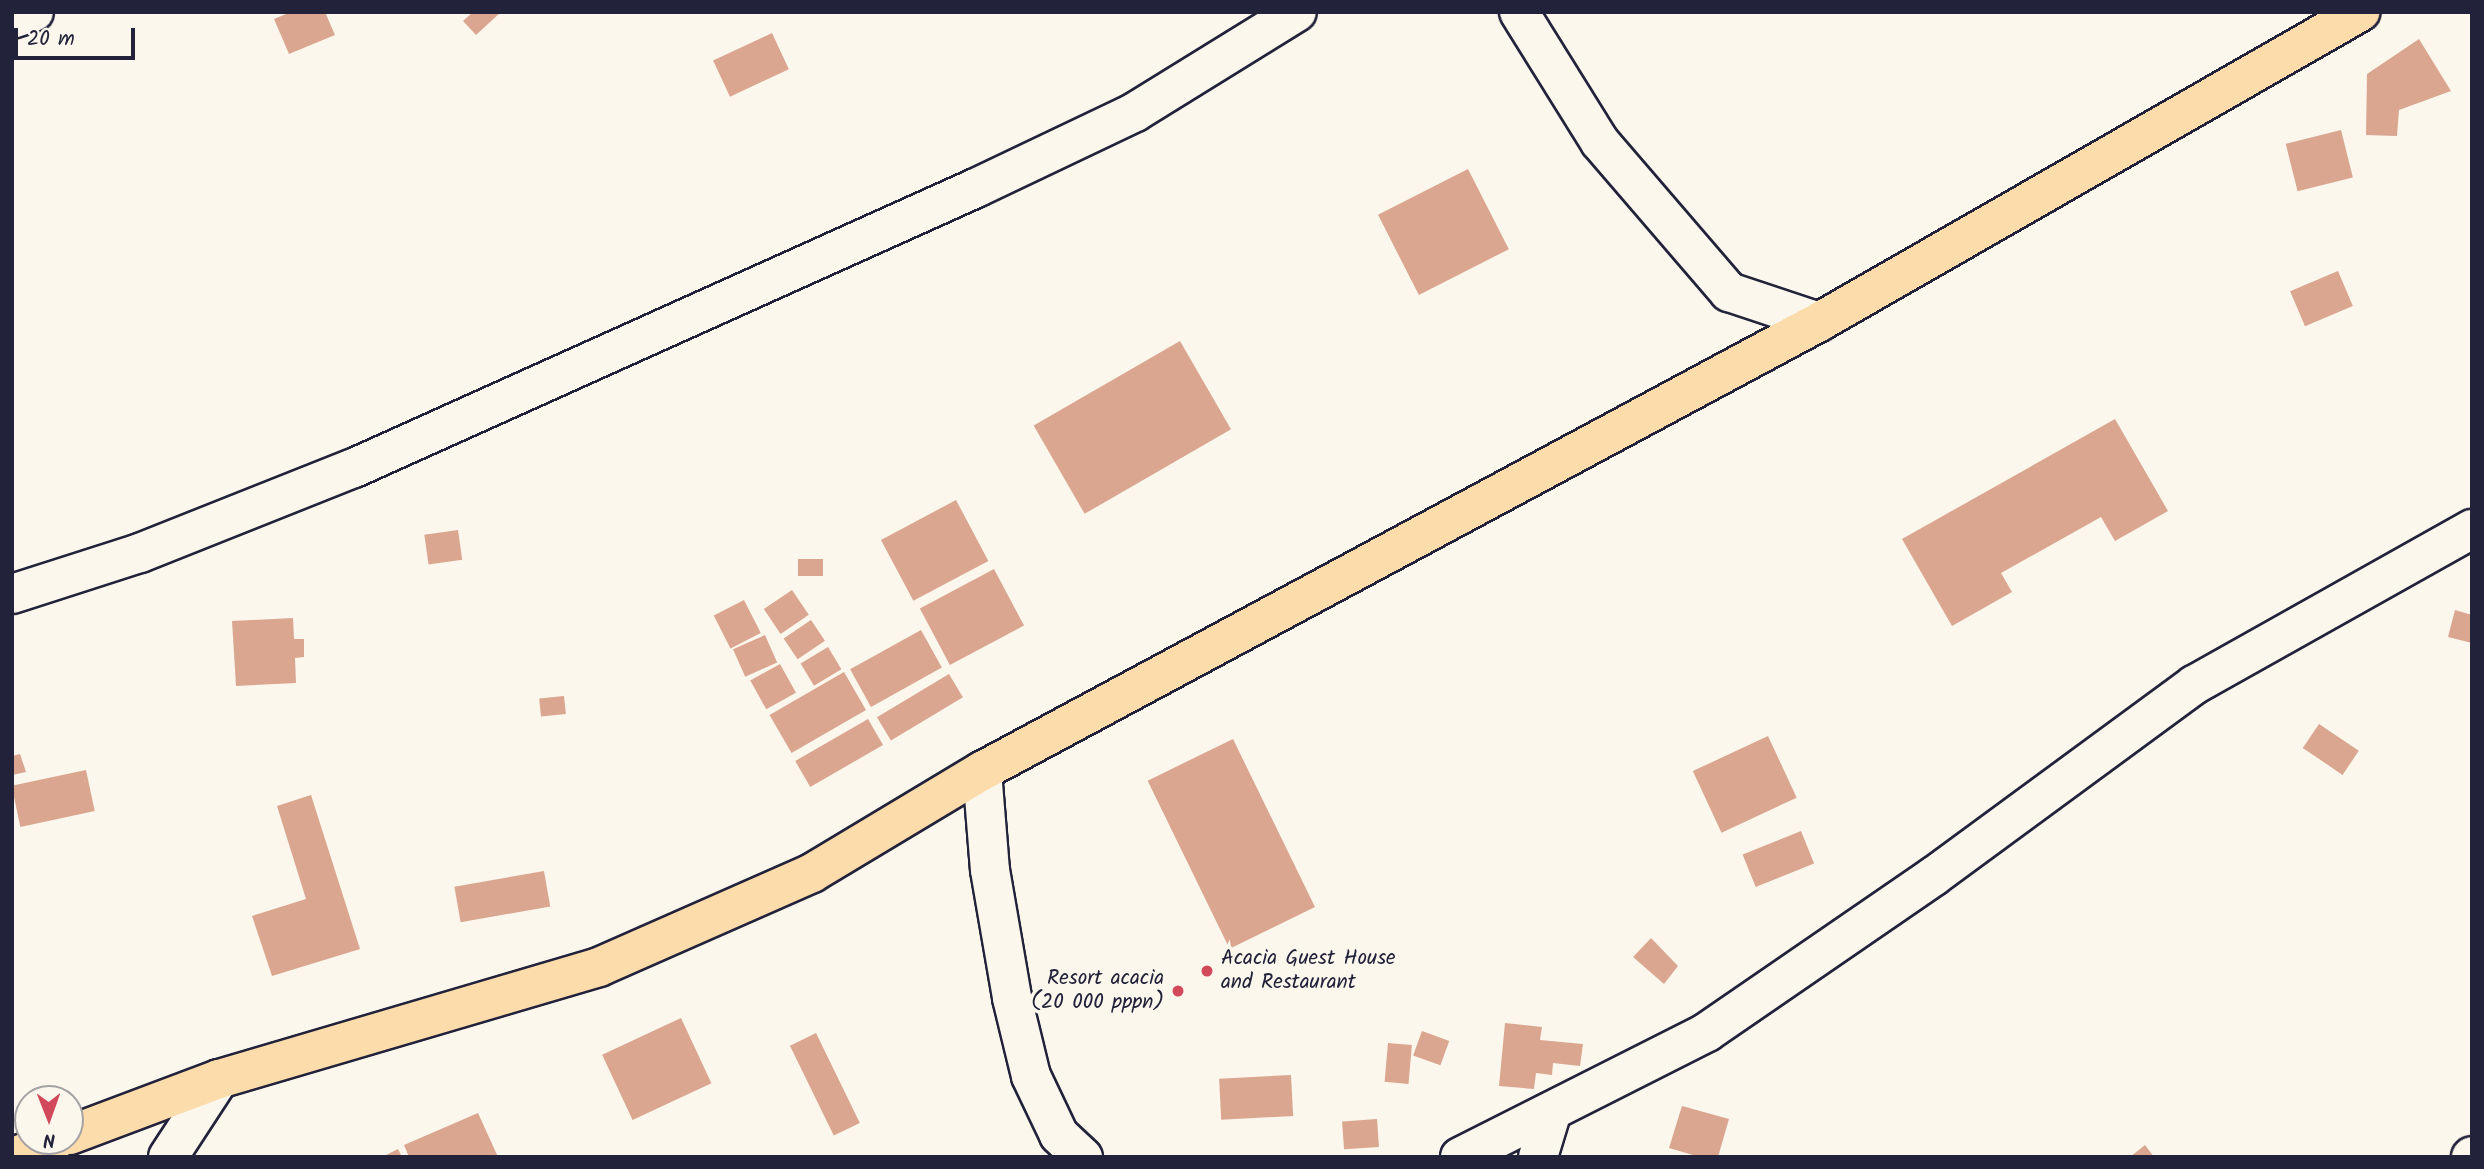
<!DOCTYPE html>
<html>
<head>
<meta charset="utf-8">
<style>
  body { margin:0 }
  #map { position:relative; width:2484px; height:1169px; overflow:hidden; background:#fbf7ec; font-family:Kalam,sans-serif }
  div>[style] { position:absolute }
  .building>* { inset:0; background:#dba690; transform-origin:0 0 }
  .roads { filter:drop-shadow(2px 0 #22223b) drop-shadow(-2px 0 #22223b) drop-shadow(0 2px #22223b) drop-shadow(0 -2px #22223b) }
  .minor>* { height:38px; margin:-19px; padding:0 19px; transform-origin:19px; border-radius:19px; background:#fbf7ec }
  .major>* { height:38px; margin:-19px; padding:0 19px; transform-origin:19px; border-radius:19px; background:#fddcac }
  .dots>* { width:19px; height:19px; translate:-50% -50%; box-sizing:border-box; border:4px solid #fbf7ec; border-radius:50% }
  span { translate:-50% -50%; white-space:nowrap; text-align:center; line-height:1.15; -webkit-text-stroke:7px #fbf7ec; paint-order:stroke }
  .poi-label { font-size:21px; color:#22223b }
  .left { translate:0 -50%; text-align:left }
  .right { translate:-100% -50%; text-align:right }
  .frame { position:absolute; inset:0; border:14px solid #22223b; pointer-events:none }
  .north { position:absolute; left:14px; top:1085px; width:70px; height:70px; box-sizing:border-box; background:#fbf7ec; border:2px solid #a4a2a5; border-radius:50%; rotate:179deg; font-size:19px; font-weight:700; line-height:28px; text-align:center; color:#22223b }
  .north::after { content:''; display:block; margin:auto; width:24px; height:32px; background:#d1495b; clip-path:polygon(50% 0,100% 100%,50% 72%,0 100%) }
  .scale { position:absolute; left:14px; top:28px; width:121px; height:32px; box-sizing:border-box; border:4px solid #22223b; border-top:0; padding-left:9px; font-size:21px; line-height:24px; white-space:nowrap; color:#22223b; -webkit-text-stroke:5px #fbf7ec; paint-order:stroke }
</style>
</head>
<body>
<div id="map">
  <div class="building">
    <i style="clip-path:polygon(291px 12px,325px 12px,335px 35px,289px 54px,274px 19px)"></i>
    <i style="clip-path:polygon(473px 12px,501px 12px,476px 35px,463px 21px)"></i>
    <i style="left:772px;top:33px;width:40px;height:65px;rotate:65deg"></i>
    <i style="clip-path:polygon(2419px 39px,2451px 91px,2399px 110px,2397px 136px,2366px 135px,2367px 74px)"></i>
    <i style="left:2341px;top:130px;width:49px;height:57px;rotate:76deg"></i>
    <i style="left:1468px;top:169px;width:90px;height:101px;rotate:63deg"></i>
    <i style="left:2338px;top:271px;width:38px;height:52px;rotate:67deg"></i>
    <i style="left:1180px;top:341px;width:102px;height:169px;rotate:60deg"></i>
    <i style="clip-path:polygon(2115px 419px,2168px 511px,2115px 541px,2101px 517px,2001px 573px,2012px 592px,1952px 626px,1902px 539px)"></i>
    <i style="left:956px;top:500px;width:69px;height:85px;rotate:62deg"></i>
    <i style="left:458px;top:530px;width:30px;height:34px;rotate:82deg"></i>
    <i style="left:798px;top:559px;width:25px;height:17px"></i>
    <i style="left:994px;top:569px;width:64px;height:84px;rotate:62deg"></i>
    <i style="left:792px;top:590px;width:30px;height:34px;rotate:56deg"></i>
    <i style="left:744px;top:600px;width:37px;height:34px;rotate:63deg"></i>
    <i style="clip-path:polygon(2455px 610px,2472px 615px,2472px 643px,2448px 637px)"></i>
    <i style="clip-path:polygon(293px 618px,294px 639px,304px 639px,304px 657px,295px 658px,296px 683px,236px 686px,232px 621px)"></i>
    <i style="left:811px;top:620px;width:25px;height:33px;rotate:56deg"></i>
    <i style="left:921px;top:630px;width:43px;height:81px;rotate:61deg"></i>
    <i style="left:765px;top:635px;width:30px;height:35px;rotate:66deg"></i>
    <i style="left:828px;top:647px;width:26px;height:32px;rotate:59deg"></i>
    <i style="left:780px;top:664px;width:33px;height:34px;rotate:61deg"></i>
    <i style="left:844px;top:672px;width:44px;height:86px;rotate:60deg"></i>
    <i style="left:949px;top:674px;width:27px;height:84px;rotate:59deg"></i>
    <i style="left:564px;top:696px;width:18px;height:25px;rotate:84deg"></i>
    <i style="left:868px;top:719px;width:30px;height:84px;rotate:60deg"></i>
    <i style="left:2319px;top:724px;width:48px;height:29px;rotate:34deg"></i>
    <i style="left:1768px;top:736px;width:68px;height:83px;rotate:65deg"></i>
    <i style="left:1233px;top:739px;width:187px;height:95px;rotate:64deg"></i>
    <i style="clip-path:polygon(20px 754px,26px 772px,12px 775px,12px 756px)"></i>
    <i style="left:86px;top:770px;width:42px;height:76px;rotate:78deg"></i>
    <i style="clip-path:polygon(311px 795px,360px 949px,272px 976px,252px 916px,306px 899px,277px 806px)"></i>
    <i style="left:1801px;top:831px;width:35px;height:63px;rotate:68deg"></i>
    <i style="left:544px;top:871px;width:36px;height:91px;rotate:80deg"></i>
    <i style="clip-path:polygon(1651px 938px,1678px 966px,1664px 984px,1633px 957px)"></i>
    <i style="left:681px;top:1018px;width:72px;height:87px;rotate:65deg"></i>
    <i style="clip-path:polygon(1505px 1023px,1542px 1027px,1540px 1040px,1583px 1044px,1580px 1066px,1553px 1063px,1552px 1075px,1536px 1073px,1534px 1089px,1499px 1086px)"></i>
    <i style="left:1422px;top:1031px;width:29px;height:26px;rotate:20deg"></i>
    <i style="left:816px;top:1033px;width:100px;height:29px;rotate:64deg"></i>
    <i style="left:1388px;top:1043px;width:24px;height:39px;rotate:5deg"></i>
    <i style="left:1291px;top:1075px;width:41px;height:72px;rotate:87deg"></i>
    <i style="clip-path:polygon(1682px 1106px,1729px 1119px,1718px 1157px,1700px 1157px,1669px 1148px)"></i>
    <i style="clip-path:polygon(478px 1113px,498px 1157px,409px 1157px,404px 1145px)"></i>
    <i style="left:1377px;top:1119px;width:28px;height:35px;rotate:86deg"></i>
    <i style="clip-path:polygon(2145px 1145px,2154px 1157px,2130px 1157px)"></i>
    <i style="clip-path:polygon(398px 1149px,402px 1157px,382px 1157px)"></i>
  </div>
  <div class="roads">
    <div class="minor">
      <i style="left:1519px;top:12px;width:153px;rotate:58.1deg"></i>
      <i style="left:1600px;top:142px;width:198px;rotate:49.3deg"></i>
      <i style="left:1729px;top:292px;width:95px;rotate:18.4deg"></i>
      <i style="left:12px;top:19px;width:23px;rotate:-18deg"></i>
      <i style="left:12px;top:594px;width:134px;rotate:-17.8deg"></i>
      <i style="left:140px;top:553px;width:230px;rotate:-21.7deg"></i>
      <i style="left:354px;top:468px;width:682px;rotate:-24.24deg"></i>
      <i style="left:976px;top:188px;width:176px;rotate:-25.5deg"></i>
      <i style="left:1135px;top:112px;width:190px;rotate:-31.7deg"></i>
      <i style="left:982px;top:771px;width:99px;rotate:85.4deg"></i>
      <i style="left:990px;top:870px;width:130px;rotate:80.2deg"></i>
      <i style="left:1012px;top:998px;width:80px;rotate:76.3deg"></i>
      <i style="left:1031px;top:1076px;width:65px;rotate:64.6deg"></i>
      <i style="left:1059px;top:1135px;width:33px;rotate:43deg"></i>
      <i style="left:168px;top:1157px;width:93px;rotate:-56.8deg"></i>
      <i style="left:1460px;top:1157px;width:277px;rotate:-26.8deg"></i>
      <i style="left:1707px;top:1032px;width:275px;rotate:-34.5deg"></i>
      <i style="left:1934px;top:876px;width:323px;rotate:-36.3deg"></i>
      <i style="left:2194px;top:685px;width:319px;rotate:-29.3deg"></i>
      <i style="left:1538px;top:1157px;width:48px;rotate:-73.1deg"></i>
      <i style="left:2471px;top:1157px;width:1px;rotate:-45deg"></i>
    </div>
    <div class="major">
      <i style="left:70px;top:1135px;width:159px;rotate:-20.6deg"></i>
      <i style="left:219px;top:1079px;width:396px;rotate:-16.4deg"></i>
      <i style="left:599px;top:967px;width:233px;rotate:-23.8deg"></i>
      <i style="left:812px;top:873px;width:198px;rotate:-31deg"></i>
      <i style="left:982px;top:771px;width:950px;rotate:-28.21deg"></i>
      <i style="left:1819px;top:322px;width:624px;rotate:-29.81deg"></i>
      <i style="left:13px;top:1157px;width:45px;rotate:-20.9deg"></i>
    </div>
  </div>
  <div class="dots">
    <i style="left:1207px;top:971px;background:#d1495b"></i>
    <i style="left:1178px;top:991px;background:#d1495b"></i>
  </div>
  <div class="poi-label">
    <span class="left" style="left:1221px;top:971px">Acacia Guest House<br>and Restaurant</span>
    <span class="right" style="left:1164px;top:991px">Resort acacia<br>(20 000 pppn)</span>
  </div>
  <div class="frame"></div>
  <div class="north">N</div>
  <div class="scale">20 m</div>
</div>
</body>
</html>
